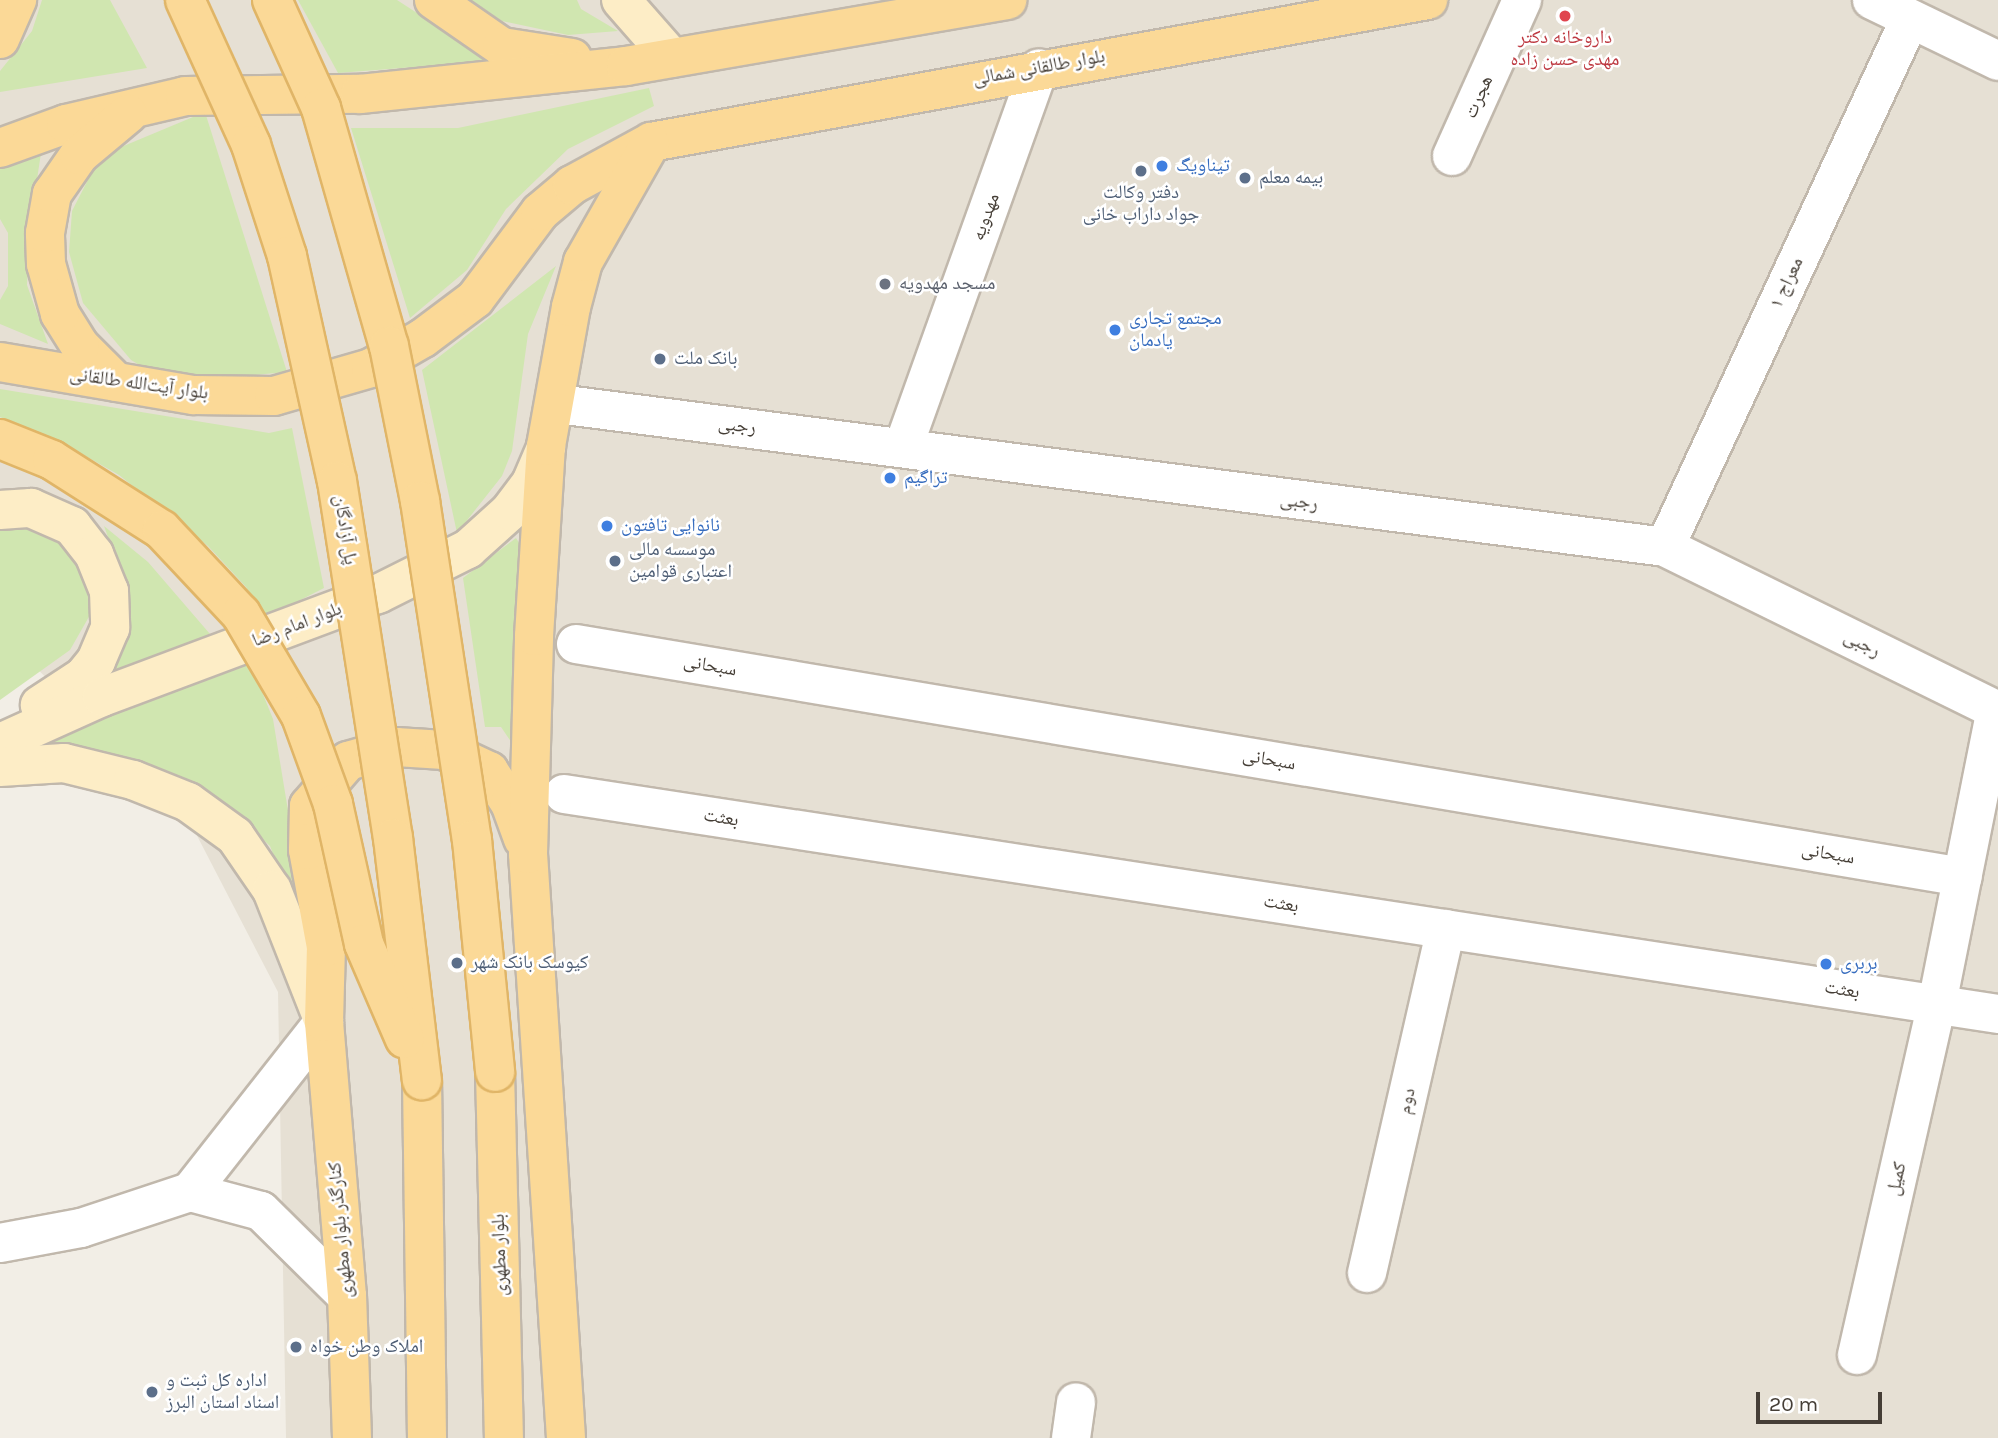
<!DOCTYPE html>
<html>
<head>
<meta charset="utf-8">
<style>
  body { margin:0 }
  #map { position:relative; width:1998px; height:1438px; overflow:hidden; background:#f2eee6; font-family:Karla,"Noto Naskh Arabic",sans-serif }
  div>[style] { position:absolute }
  .residential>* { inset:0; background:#e6e0d4 }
  .green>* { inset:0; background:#d0e6b0 }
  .roads { filter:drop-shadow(2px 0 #c1b8ac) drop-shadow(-2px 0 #c1b8ac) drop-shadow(0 2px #c1b8ac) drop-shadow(0 -2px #c1b8ac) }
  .minor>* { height:38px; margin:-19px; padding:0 19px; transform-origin:19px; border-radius:19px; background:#fff }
  .secondary>* { height:38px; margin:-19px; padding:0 19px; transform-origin:19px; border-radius:19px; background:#fdedc6 }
  .primary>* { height:38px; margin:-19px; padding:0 19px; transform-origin:19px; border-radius:19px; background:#fbd997 }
  .bridges { filter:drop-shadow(2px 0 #e0b567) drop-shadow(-2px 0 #e0b567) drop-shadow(0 2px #e0b567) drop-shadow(0 -2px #e0b567) }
  .primary-bridge>* { height:38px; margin:-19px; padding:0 19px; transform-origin:19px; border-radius:19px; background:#fbd997 }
  .dots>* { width:19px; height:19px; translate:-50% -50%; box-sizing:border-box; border:4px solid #fff; border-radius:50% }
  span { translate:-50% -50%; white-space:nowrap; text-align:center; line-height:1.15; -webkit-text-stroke:5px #fff; paint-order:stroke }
  .health-label { font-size:19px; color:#be3a42 }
  .street-label { font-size:19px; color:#453e36 }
  .shop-label { font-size:19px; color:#366cbe }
  .left { translate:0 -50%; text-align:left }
  .service-label { font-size:19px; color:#4e5e75 }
  .worship-label { font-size:19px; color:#5b616d }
  .scale { position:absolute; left:1756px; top:1392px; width:126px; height:32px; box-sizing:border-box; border:4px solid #453e36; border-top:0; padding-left:9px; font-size:21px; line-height:24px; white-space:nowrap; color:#453e36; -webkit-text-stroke:5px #fff; paint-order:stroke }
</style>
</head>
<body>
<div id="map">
  <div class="residential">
    <i style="clip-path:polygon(0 0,1998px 0,1998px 1438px,286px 1438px,278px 992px,192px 826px,0 631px)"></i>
  </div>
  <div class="green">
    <i style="clip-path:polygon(42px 0,110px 0,147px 68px,0 92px,0 71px,32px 31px)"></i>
    <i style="clip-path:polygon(298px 0,397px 0,491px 61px,338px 73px)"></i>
    <i style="clip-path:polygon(471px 0,577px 0,581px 9px,618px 31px,568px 35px,502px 21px)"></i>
    <i style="clip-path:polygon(649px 88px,654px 106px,568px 149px,506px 209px,467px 270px,410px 318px,351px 128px,458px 128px)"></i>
    <i style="clip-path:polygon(205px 112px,287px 372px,191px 381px,160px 377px,131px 360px,83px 303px,69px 252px,72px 211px,92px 172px,114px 150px)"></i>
    <i style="clip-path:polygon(41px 153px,30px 226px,27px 285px,48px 344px,0 324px,0 300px,8px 286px,8px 233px,0 219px,0 167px)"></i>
    <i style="clip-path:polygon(556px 266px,528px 334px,512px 451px,502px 476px,457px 533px,422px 370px)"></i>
    <i style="clip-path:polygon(0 389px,269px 433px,292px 428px,324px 588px,265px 618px,246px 587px,208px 546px,119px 475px,68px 446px,0 417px)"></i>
    <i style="clip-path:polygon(30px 521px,76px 550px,91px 598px,90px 615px,70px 650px,0 700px,0 523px)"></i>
    <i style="clip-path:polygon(104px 526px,148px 562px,210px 634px,103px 677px,127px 590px)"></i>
    <i style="clip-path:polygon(516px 538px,520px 544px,514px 746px,501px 727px,485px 727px,463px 578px)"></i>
    <i style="clip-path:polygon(250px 662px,273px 719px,311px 951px,270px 846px,225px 804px,197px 786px,30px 746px)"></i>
  </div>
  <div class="roads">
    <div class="minor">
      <i style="left:1872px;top:0;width:140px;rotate:25.8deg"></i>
      <i style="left:1452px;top:156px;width:171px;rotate:-65.8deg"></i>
      <i style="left:566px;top:405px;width:1108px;rotate:7.36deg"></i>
      <i style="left:1665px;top:547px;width:371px;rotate:26.2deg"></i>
      <i style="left:904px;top:445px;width:400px;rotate:-70.3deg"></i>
      <i style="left:1665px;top:547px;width:582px;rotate:-65.11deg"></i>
      <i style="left:576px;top:644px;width:1406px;rotate:9.54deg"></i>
      <i style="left:564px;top:794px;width:1451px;rotate:8.72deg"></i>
      <i style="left:190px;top:1192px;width:73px;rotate:15deg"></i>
      <i style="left:261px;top:1211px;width:121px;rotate:44.7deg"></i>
      <i style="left:0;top:1243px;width:82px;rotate:-10.5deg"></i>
      <i style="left:81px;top:1228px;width:115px;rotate:-18.3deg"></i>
      <i style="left:190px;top:1192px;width:216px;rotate:-51.8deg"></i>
      <i style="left:1367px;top:1273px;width:353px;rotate:-77.1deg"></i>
      <i style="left:1857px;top:1355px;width:360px;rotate:-77.2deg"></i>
      <i style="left:1937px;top:1004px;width:300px;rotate:-78.7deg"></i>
      <i style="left:1071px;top:1438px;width:36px;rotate:-82deg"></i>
    </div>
    <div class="secondary">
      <i style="left:621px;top:0;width:77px;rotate:48.7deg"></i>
      <i style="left:0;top:510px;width:31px;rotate:-4deg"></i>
      <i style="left:31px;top:508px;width:45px;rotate:23.7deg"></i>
      <i style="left:72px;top:526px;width:36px;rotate:52deg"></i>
      <i style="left:94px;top:554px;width:40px;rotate:68deg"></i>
      <i style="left:109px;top:591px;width:37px;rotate:88deg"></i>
      <i style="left:110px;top:628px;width:36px;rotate:113deg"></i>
      <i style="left:96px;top:661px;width:19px;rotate:129deg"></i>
      <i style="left:84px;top:676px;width:53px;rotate:146.6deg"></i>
      <i style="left:0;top:743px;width:112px;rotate:-24.3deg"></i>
      <i style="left:102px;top:697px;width:295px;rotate:-20.5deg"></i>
      <i style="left:378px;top:594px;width:101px;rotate:-26.6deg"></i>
      <i style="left:468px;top:549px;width:57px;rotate:-42.1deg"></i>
      <i style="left:510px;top:511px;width:35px;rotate:-53deg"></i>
      <i style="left:531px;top:483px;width:39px;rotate:-67deg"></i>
      <i style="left:0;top:767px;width:64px;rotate:-3.6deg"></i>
      <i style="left:64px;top:763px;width:71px;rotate:13.8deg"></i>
      <i style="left:133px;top:780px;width:59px;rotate:21.8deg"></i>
      <i style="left:188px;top:802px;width:58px;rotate:35.9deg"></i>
      <i style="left:235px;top:836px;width:65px;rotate:55.6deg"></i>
      <i style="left:272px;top:890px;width:142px;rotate:68.5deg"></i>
    </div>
    <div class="primary">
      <i style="left:434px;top:0;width:83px;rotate:34.7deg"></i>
      <i style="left:502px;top:47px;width:71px;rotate:8.9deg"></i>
      <i style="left:0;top:39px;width:43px;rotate:-66.4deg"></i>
      <i style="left:0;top:148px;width:70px;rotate:-20deg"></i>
      <i style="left:66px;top:124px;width:122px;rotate:-13.2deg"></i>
      <i style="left:185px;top:96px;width:175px;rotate:-0.7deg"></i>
      <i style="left:360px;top:94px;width:267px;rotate:-6deg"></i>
      <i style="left:626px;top:66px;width:387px;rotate:-9.8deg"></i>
      <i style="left:0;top:362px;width:197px;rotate:9.7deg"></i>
      <i style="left:194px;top:395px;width:80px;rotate:0.7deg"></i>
      <i style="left:274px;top:396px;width:101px;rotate:-16.1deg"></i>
      <i style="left:371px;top:368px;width:60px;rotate:-30deg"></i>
      <i style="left:423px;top:338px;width:65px;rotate:-36.9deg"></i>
      <i style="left:475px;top:299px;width:109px;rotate:-53.2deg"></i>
      <i style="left:540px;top:212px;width:42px;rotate:-40.2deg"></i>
      <i style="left:572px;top:185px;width:90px;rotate:-28.6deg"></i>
      <i style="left:651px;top:142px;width:790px;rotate:-10.36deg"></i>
      <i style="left:116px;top:382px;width:51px;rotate:-135deg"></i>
      <i style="left:80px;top:346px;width:38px;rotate:-122deg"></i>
      <i style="left:60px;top:314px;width:52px;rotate:-105.6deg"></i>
      <i style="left:46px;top:264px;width:31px;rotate:-92deg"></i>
      <i style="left:45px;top:233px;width:40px;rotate:-80deg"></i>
      <i style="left:52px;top:194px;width:47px;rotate:-55.3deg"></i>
      <i style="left:79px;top:155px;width:64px;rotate:-39.9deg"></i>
      <i style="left:495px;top:1072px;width:366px;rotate:88.6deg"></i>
      <i style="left:422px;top:1080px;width:358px;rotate:89.2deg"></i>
      <i style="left:352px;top:1438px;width:142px;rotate:-92deg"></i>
      <i style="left:347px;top:1296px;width:275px;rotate:-94.8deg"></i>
      <i style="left:324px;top:1022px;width:75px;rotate:-88.5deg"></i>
      <i style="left:326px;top:947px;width:99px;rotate:-100.5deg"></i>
      <i style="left:308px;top:850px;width:44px;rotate:-88.7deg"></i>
      <i style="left:309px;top:806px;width:60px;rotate:-49.1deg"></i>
      <i style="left:348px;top:761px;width:50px;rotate:-16.3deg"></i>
      <i style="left:396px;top:747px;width:48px;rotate:3.6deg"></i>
      <i style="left:444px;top:750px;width:50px;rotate:25deg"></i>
      <i style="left:489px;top:771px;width:38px;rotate:57deg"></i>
      <i style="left:510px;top:803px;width:38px;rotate:70deg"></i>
      <i style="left:566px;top:1438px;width:585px;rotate:-93.72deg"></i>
      <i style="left:528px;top:854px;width:218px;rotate:-88.4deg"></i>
      <i style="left:534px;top:636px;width:190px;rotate:-86.4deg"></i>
      <i style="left:546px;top:446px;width:141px;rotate:-79.8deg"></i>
      <i style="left:571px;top:307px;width:47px;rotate:-75.1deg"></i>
      <i style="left:583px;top:262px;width:136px;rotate:-60.4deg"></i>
    </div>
  </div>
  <div class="bridges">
    <div class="primary-bridge">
      <i style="left:185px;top:0;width:159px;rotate:65.5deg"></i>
      <i style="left:251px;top:145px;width:117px;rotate:72deg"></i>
      <i style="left:287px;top:256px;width:230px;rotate:77.5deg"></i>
      <i style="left:337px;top:481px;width:361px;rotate:81.1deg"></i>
      <i style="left:393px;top:838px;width:244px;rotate:83.2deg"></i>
      <i style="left:272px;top:0;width:119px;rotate:65.6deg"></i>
      <i style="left:321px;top:108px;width:248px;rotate:74.1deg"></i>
      <i style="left:389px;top:346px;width:158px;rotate:78.7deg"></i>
      <i style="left:420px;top:501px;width:343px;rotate:81.3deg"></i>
      <i style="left:472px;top:840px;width:233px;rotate:84.3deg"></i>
      <i style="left:0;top:439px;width:56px;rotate:22deg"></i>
      <i style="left:52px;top:460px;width:130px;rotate:32.5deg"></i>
      <i style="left:162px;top:530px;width:115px;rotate:46.8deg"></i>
      <i style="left:241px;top:614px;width:118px;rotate:59.5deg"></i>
      <i style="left:301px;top:716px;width:94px;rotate:70deg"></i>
      <i style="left:333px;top:804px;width:143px;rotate:77.5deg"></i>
      <i style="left:364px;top:944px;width:103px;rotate:66.7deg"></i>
    </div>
  </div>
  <div class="dots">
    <i style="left:1565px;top:16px;background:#e0444e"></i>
    <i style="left:1162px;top:166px;background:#3f7fe0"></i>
    <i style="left:1141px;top:171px;background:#5c6f8a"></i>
    <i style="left:1245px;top:178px;background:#5c6f8a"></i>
    <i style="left:885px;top:284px;background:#6b7280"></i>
    <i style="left:1115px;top:330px;background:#3f7fe0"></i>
    <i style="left:660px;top:359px;background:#5c6f8a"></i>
    <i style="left:890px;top:478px;background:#3f7fe0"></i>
    <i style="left:607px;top:526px;background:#3f7fe0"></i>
    <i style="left:615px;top:561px;background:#5c6f8a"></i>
    <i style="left:457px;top:963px;background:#5c6f8a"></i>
    <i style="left:1826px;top:964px;background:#3f7fe0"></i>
    <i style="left:296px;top:1347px;background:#5c6f8a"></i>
    <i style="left:152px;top:1392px;background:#5c6f8a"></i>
  </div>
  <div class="health-label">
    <span style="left:1565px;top:49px">داروخانه دکتر<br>مهدی حسن زاده</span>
  </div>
  <div class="street-label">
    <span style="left:1039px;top:68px;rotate:-10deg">بلوار طالقانی شمالی</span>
    <span style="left:1479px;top:97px;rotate:-66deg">هجرت</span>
    <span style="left:986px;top:217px;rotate:-70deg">مهدویه</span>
    <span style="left:1787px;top:283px;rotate:-65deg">معراج ۱</span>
    <span style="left:139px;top:384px;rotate:8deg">بلوار آیت‌الله طالقانی</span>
    <span style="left:737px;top:426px;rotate:7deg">رجبی</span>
    <span style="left:1299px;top:502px;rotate:7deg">رجبی</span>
    <span style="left:345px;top:530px;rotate:81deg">پل آزادگان</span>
    <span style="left:297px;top:625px;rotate:-21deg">بلوار امام رضا</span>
    <span style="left:1862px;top:644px;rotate:26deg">رجبی</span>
    <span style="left:710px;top:666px;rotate:10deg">سبحانی</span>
    <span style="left:1269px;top:760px;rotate:10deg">سبحانی</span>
    <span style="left:721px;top:818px;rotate:9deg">بعثت</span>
    <span style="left:1828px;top:854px;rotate:10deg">سبحانی</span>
    <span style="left:1281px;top:904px;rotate:9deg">بعثت</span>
    <span style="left:1842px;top:990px;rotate:9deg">بعثت</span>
    <span style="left:1407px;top:1101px;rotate:-77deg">دوم</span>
    <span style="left:1897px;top:1179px;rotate:-77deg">کمیل</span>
    <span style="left:341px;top:1230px;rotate:-95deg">کنارگذر بلوار مطهری</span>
    <span style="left:500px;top:1255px;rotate:-92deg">بلوار مطهری</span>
  </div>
  <div class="shop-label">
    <span class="left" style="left:1176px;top:166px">تیناویگ</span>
    <span class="left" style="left:1129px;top:330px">مجتمع تجاری<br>یادمان</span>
    <span class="left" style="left:904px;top:478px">تراگیم</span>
    <span class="left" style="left:621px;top:526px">نانوایی تافتون</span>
    <span class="left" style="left:1840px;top:964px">بربری</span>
  </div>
  <div class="service-label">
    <span class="left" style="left:1259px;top:178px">بیمه معلم</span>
    <span style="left:1141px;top:204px">دفتر وکالت<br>جواد داراب خانی</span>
    <span class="left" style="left:674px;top:359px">بانک ملت</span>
    <span class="left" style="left:629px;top:561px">موسسه مالی<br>اعتباری قوامین</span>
    <span class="left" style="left:471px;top:963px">کیوسک بانک شهر</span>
    <span class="left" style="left:310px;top:1347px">املاک وطن خواه</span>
    <span class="left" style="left:166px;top:1392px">اداره کل ثبت و<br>اسناد استان البرز</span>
  </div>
  <div class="worship-label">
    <span class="left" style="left:899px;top:284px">مسجد مهدویه</span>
  </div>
  <div class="scale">20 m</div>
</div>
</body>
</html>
